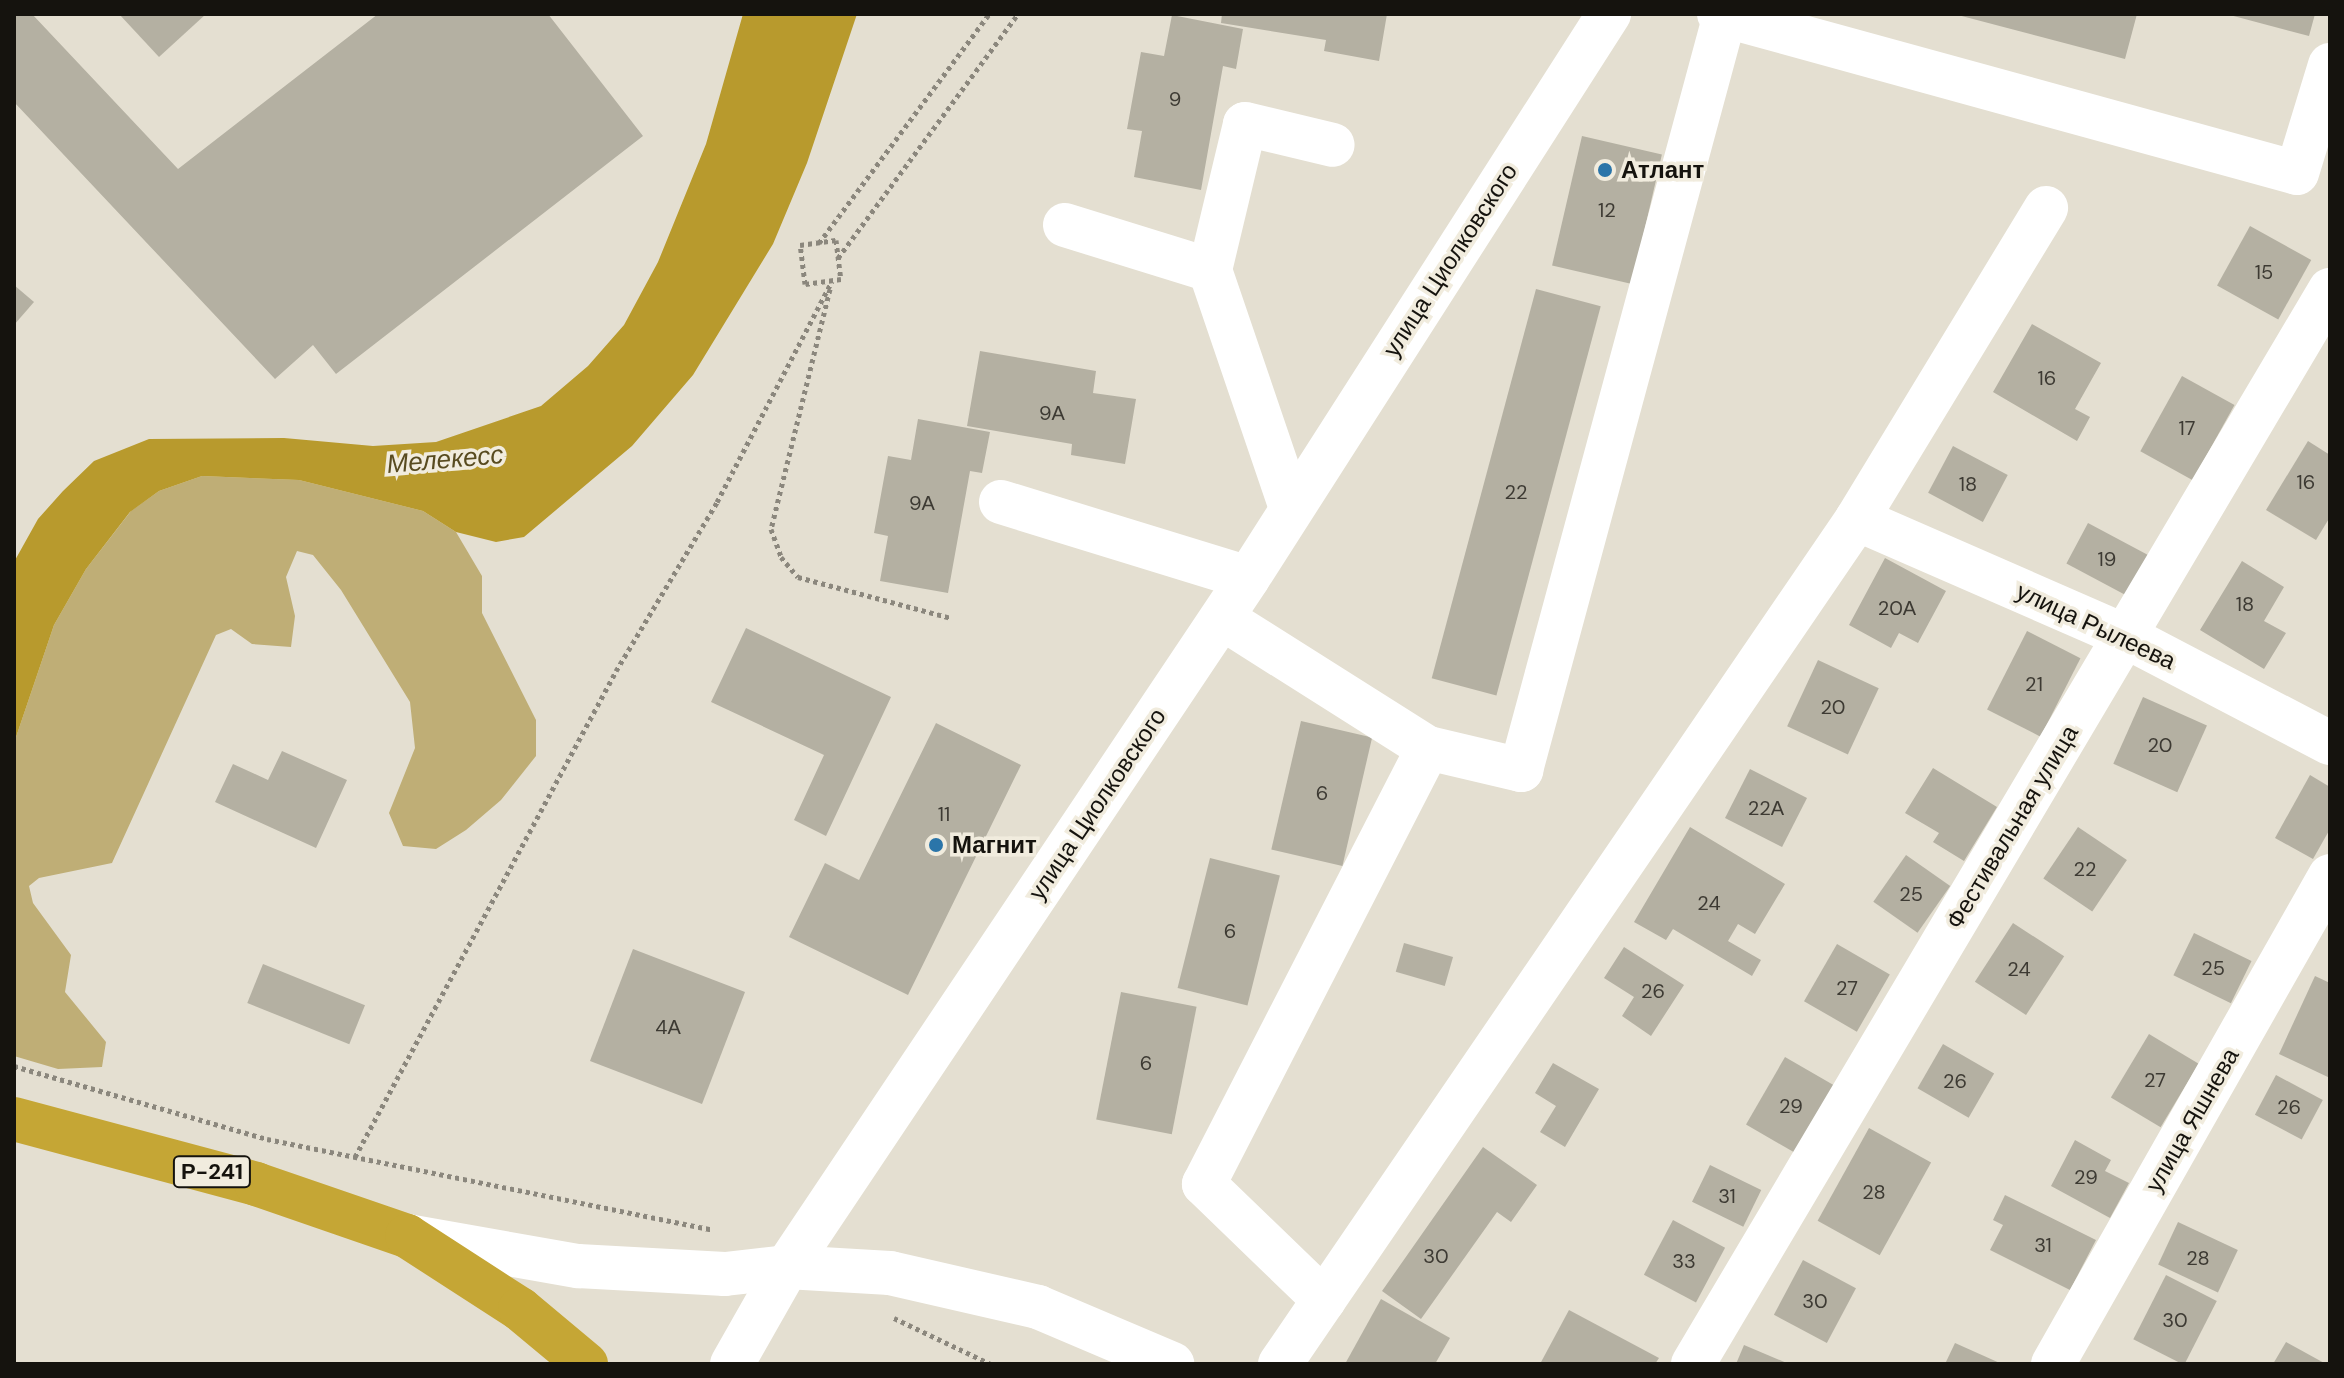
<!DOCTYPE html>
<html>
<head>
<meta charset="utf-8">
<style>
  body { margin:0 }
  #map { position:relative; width:2344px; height:1378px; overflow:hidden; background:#e4dfd1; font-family:"DM Sans",sans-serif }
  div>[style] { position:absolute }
  .green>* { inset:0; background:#bfae76 }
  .water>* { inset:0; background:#b89a2d }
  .building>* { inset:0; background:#b4b0a2; transform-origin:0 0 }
  .path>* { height:5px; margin-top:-2.5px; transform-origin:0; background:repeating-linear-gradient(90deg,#8b877d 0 4px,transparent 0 8px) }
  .minor>* { height:44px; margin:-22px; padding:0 22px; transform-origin:22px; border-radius:22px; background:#fff }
  .highway>* { height:44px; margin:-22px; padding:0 22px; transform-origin:22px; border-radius:22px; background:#c5a635 }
  .dots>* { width:22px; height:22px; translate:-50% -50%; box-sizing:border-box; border:4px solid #f1ecde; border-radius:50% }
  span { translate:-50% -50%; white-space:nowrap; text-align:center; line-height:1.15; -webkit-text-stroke:7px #f1ecde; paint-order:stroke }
  .number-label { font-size:20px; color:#3d3a33 }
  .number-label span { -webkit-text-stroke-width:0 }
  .shield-label span { padding:2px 6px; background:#f1ecde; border:2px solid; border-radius:6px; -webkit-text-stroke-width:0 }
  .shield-label { font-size:22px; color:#15130e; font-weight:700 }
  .poi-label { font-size:24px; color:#15130e; font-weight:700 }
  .left { translate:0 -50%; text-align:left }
  .street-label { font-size:24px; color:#15130e }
  .water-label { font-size:26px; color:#584b20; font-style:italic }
  .frame { position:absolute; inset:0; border:16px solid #15130e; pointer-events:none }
</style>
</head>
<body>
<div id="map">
  <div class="green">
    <i style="clip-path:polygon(202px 476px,299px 480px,423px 511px,456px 532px,482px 576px,482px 613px,536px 720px,536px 756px,501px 800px,466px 830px,436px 849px,403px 846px,389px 813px,415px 748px,410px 702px,341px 590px,313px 555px,297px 551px,286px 577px,295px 616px,291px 647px,252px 644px,231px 629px,216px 635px,112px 863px,39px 878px,29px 886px,33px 903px,71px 955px,65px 992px,106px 1042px,102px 1067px,58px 1069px,14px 1056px,14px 743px,54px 625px,86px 569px,131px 511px,159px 491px)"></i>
  </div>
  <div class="water">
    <i style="clip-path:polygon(743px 14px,857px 14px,807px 163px,773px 244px,693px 375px,632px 446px,524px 537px,496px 542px,456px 532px,423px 511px,299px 480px,202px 476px,159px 491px,130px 512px,86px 569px,54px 625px,14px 743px,14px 562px,38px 519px,63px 491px,94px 461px,149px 439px,284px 438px,373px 446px,436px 442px,541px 406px,588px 366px,624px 325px,658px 262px,706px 144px)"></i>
  </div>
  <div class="building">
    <i style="clip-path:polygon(14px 14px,32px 14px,178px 169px,378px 14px,548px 14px,643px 136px,336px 374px,313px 345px,275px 379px,14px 102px)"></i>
    <i style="clip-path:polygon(119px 14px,206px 14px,159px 57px)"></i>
    <i style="clip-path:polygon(1222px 14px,1387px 14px,1379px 61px,1324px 51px,1326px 40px,1221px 23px)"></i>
    <i style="clip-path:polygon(1954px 14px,2137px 14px,2125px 59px)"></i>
    <i style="clip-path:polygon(2226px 14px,2315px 14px,2309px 36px)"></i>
    <i style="clip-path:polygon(1172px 15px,1243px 29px,1236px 69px,1223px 66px,1201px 190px,1134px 177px,1142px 131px,1127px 129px,1141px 52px,1164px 56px)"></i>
    <i style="left:1582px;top:136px;width:82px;height:133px;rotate:13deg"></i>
    <i style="left:2250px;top:226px;width:70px;height:68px;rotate:29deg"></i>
    <i style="clip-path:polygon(14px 285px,34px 302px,14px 325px)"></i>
    <i style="left:1536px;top:289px;width:67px;height:403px;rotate:15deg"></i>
    <i style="clip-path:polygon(2032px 324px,2101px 363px,2075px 409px,2090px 417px,2077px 441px,1993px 392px)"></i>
    <i style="clip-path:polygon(980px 351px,1096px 371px,1093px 393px,1136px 399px,1125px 464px,1071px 455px,1072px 444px,967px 426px)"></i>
    <i style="left:2182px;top:376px;width:60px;height:86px;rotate:29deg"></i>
    <i style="clip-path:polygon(918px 419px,990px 432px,982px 473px,970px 471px,948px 593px,880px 581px,888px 536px,874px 533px,888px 456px,911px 460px)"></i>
    <i style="clip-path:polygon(2308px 441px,2330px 455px,2330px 517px,2316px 540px,2266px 510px)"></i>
    <i style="left:1953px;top:446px;width:62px;height:53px;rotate:28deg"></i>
    <i style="left:2088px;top:523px;width:68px;height:46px;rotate:28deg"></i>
    <i style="clip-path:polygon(1885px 558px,1946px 591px,1918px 643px,1899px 633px,1891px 648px,1849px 625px)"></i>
    <i style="clip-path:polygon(2242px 561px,2284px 587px,2264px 621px,2286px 633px,2264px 669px,2200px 630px)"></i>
    <i style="clip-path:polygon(746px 628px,891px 697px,826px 836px,794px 820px,824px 755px,711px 702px)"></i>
    <i style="left:2027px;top:631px;width:60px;height:88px;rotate:27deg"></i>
    <i style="left:1818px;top:660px;width:67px;height:73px;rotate:25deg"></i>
    <i style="left:2143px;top:697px;width:70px;height:73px;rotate:24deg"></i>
    <i style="left:1301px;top:721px;width:73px;height:132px;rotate:13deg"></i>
    <i style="clip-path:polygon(936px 723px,1021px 765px,908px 995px,789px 937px,825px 863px,859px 880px)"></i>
    <i style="clip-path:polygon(282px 751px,347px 780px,316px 848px,215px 802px,233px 764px,268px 780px)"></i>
    <i style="clip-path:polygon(1933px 768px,1997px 807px,1964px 861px,1933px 842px,1939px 833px,1905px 813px)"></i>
    <i style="left:1750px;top:769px;width:64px;height:55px;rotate:27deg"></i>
    <i style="clip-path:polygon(2310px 775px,2330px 787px,2330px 829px,2313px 859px,2275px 838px)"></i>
    <i style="clip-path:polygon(1690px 827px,1785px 884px,1755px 934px,1738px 924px,1728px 941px,1761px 960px,1752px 976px,1673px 929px,1666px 940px,1634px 922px)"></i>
    <i style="left:2078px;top:827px;width:59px;height:62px;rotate:34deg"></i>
    <i style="left:1906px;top:855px;width:54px;height:57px;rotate:35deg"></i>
    <i style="left:1210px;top:858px;width:72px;height:134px;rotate:14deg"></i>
    <i style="left:2013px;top:923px;width:61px;height:70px;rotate:33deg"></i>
    <i style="left:2194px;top:933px;width:64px;height:47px;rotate:26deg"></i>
    <i style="left:1404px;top:943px;width:51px;height:30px;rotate:16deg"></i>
    <i style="left:1837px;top:944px;width:61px;height:66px;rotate:30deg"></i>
    <i style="clip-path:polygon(1624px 947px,1684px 985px,1651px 1036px,1622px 1016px,1634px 997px,1604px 978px)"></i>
    <i style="left:633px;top:949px;width:120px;height:120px;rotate:21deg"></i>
    <i style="left:263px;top:964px;width:110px;height:42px;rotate:22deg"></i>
    <i style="clip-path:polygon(2315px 976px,2330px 983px,2330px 1078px,2279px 1054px)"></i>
    <i style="left:1121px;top:992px;width:77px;height:130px;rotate:11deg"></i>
    <i style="left:2149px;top:1034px;width:58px;height:74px;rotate:31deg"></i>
    <i style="left:1943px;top:1044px;width:59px;height:51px;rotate:30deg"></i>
    <i style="left:1785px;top:1057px;width:61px;height:78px;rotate:30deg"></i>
    <i style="clip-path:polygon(1553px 1063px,1599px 1089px,1565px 1147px,1540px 1132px,1556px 1106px,1535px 1093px)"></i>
    <i style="left:2276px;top:1075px;width:53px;height:45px;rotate:28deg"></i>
    <i style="left:1869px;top:1128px;width:71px;height:106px;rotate:29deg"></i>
    <i style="clip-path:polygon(2075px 1140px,2111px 1160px,2105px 1171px,2129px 1183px,2110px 1218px,2051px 1186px)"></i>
    <i style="clip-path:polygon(1483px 1147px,1537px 1185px,1511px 1222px,1497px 1212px,1421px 1319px,1382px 1291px)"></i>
    <i style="left:1710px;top:1165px;width:57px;height:41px;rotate:26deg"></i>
    <i style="clip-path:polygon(2005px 1195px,2096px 1240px,2070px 1290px,1990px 1250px,2003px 1225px,1993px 1220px)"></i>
    <i style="left:1673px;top:1220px;width:59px;height:62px;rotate:28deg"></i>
    <i style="left:2178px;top:1222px;width:66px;height:47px;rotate:25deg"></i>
    <i style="left:1803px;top:1260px;width:60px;height:62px;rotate:28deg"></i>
    <i style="left:2166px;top:1275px;width:57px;height:72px;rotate:27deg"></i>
    <i style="clip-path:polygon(1381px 1299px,1450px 1338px,1435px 1364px,1345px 1364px)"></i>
    <i style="clip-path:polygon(1569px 1310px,1659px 1358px,1655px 1364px,1540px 1364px)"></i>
    <i style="clip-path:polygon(2286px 1342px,2326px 1364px,2273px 1364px)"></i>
    <i style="clip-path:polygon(1955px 1343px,2002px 1364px,1945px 1364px)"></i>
    <i style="clip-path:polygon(1744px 1345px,1789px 1364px,1736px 1364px)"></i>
  </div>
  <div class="path">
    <i style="left:836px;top:240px;width:39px;rotate:83deg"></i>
    <i style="left:841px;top:279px;width:36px;rotate:172deg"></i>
    <i style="left:805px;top:284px;width:39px;rotate:-97deg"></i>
    <i style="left:800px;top:245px;width:36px;rotate:-8deg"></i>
    <i style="left:819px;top:243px;width:285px;rotate:-53.4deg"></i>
    <i style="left:838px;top:258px;width:303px;rotate:-53.6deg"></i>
    <i style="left:830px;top:289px;width:247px;rotate:103.8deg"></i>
    <i style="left:771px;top:529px;width:30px;rotate:70deg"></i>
    <i style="left:781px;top:557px;width:26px;rotate:50deg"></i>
    <i style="left:798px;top:577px;width:158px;rotate:15deg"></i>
    <i style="left:14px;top:1066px;width:263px;rotate:16.1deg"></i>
    <i style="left:267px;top:1139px;width:455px;rotate:11.5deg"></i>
    <i style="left:355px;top:1157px;width:552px;rotate:-61.76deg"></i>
    <i style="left:616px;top:671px;width:197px;rotate:-59.1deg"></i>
    <i style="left:717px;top:502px;width:249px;rotate:-62.5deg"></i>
    <i style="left:894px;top:1318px;width:107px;rotate:25.4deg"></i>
  </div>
  <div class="minor">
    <i style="left:1719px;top:14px;width:599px;rotate:15.38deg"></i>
    <i style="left:2297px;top:173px;width:113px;rotate:-73deg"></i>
    <i style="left:1065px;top:225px;width:152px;rotate:17.2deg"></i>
    <i style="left:1210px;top:270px;width:150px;rotate:-76.5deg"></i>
    <i style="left:1245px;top:124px;width:90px;rotate:13.4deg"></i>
    <i style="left:1210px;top:270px;width:251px;rotate:71.2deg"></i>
    <i style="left:1001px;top:502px;width:258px;rotate:17.1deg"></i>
    <i style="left:1857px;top:519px;width:292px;rotate:23.6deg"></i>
    <i style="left:2125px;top:636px;width:231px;rotate:27.6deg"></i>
    <i style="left:1222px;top:618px;width:244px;rotate:32.3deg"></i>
    <i style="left:1428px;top:748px;width:96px;rotate:13.3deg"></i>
    <i style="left:1521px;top:770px;width:782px;rotate:-74.88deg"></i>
    <i style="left:407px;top:1236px;width:174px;rotate:10deg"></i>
    <i style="left:578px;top:1266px;width:147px;rotate:3.1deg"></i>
    <i style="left:725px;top:1274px;width:62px;rotate:-6.4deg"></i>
    <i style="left:787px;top:1267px;width:103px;rotate:3.3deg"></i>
    <i style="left:890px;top:1273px;width:152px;rotate:12.9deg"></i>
    <i style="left:1038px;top:1307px;width:146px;rotate:23deg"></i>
    <i style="left:1324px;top:1300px;width:167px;rotate:-136deg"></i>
    <i style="left:1204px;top:1184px;width:490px;rotate:-62.8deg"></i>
    <i style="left:732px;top:1364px;width:112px;rotate:-60.4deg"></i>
    <i style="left:787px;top:1267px;width:829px;rotate:-56.21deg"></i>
    <i style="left:1248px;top:578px;width:670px;rotate:-57.38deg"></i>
    <i style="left:1280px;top:1364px;width:1023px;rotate:-55.67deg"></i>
    <i style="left:1857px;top:519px;width:364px;rotate:-58.7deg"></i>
    <i style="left:1693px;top:1364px;width:1249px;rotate:-59.33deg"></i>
    <i style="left:2053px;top:1364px;width:561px;rotate:-60.42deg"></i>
  </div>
  <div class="highway">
    <i style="left:14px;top:1119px;width:251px;rotate:15deg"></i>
    <i style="left:256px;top:1184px;width:160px;rotate:19deg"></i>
    <i style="left:407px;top:1236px;width:135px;rotate:32.9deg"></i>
    <i style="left:520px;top:1309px;width:86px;rotate:39.8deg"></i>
  </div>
  <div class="dots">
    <i style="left:1605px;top:170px;background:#2b75a9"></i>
    <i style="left:936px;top:845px;background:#2b75a9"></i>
  </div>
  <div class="number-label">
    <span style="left:1175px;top:99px">9</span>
    <span style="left:1607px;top:210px">12</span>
    <span style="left:2264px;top:272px">15</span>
    <span style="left:2047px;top:378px">16</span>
    <span style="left:1052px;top:413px">9А</span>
    <span style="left:2187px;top:428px">17</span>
    <span style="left:2306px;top:482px">16</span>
    <span style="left:1968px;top:484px">18</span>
    <span style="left:1516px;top:492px">22</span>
    <span style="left:922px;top:503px">9А</span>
    <span style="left:2107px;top:559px">19</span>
    <span style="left:2245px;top:604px">18</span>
    <span style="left:1897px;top:608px">20А</span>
    <span style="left:2034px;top:684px">21</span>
    <span style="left:1833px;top:707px">20</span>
    <span style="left:2160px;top:745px">20</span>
    <span style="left:1322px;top:793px">6</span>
    <span style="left:1766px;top:808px">22А</span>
    <span style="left:944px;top:814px">11</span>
    <span style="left:2085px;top:869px">22</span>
    <span style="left:1911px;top:894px">25</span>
    <span style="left:1709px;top:903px">24</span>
    <span style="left:1230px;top:931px">6</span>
    <span style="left:2213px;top:968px">25</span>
    <span style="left:2019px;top:969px">24</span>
    <span style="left:1847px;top:988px">27</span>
    <span style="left:1653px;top:991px">26</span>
    <span style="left:668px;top:1027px">4А</span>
    <span style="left:1146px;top:1063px">6</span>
    <span style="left:2155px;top:1080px">27</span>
    <span style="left:1955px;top:1081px">26</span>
    <span style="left:1791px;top:1106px">29</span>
    <span style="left:2289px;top:1107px">26</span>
    <span style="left:2086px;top:1177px">29</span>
    <span style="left:1874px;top:1192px">28</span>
    <span style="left:1727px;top:1196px">31</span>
    <span style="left:2043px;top:1245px">31</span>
    <span style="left:1436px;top:1256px">30</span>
    <span style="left:2198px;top:1258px">28</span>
    <span style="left:1684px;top:1261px">33</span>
    <span style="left:1815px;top:1301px">30</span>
    <span style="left:2175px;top:1320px">30</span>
  </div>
  <div class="shield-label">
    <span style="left:212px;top:1172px">Р-241</span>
  </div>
  <div class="poi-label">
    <span class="left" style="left:1621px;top:170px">Атлант</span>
    <span class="left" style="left:952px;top:845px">Магнит</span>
  </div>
  <div class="street-label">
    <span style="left:1450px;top:260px;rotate:-57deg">улица Циолковского</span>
    <span style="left:2096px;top:626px;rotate:25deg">улица Рылеева</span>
    <span style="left:1097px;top:804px;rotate:-56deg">улица Циолковского</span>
    <span style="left:2012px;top:827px;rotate:-59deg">Фестивальная улица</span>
    <span style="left:2192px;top:1120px;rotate:-60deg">улица Яшнева</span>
  </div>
  <div class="water-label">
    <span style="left:445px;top:460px;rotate:-5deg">Мелекесс</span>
  </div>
  <div class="frame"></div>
</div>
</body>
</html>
